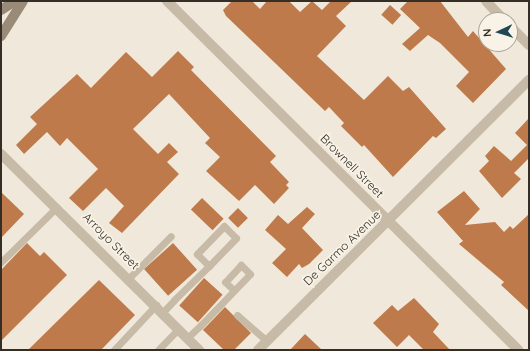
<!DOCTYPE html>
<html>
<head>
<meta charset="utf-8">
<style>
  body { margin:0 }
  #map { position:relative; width:530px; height:351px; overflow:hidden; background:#f0e9db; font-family:Quicksand,sans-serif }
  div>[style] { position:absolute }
  .building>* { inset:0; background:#be7a4a; transform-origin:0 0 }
  .service>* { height:7px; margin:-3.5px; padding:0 3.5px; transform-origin:3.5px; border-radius:3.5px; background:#c7bba7 }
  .minor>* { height:10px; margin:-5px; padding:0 5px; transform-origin:5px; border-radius:5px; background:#c7bba7 }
  .tertiary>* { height:10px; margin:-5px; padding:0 5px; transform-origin:5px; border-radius:5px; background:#c7bba7 }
  .secondary>* { height:10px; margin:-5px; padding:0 5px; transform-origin:5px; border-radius:5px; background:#9a8b79 }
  span { translate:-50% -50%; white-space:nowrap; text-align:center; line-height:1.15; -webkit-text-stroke:3.5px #f8f3e6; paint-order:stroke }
  .street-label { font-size:12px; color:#342e27 }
  .frame { position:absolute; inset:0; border:2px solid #342e27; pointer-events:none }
  .north { position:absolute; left:478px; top:12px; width:40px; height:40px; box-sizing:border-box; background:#f8f3e6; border:1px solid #aaa49a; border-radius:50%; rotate:266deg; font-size:11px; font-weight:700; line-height:16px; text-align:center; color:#342e27 }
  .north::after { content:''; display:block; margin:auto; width:14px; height:18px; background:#204753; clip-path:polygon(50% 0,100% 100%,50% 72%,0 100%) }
</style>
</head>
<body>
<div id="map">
  <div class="building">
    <i style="clip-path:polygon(232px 1px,252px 1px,260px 9px,267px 1px,289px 1px,300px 12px,312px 1px,322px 10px,331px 1px,352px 1px,336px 16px,346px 26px,317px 56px,364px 100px,388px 76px,403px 91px,409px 87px,446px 129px,436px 138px,433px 136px,393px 177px,364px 145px,362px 147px,341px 126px,344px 123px,329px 107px,325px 111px,226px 16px,223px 10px)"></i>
    <i style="clip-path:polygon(408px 1px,440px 1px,468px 37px,473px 31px,506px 69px,473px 103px,456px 86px,469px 72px,440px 43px,428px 35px,410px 51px,402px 44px,420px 28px,400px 9px)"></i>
    <i style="left:390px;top:5px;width:15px;height:13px;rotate:42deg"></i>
    <i style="clip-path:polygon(178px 51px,194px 67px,191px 70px,276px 156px,270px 162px,289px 182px,286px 185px,289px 188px,274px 204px,255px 185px,239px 201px,206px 171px,220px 157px,205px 143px,210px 138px,169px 94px,133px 129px,158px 154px,169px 143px,178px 152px,167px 162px,179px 174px,122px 233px,109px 223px,124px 206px,106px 188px,83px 211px,69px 198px,98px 169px,67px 138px,60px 146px,47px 132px,24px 154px,16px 145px,37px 124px,30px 117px,77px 74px,91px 88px,126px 52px,152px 77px)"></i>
    <i style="clip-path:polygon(529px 118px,529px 158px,514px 173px,521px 179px,502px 198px,479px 171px,489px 161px,485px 156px,494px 146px,511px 161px,527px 145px,515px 133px)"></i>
    <i style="clip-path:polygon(464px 191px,480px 209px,465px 225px,495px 222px,504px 232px,510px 226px,513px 229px,529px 214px,529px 311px,501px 285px,504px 282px,459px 244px,463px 241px,437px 212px)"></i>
    <i style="clip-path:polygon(1px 192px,24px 214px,1px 238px)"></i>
    <i style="left:202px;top:198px;width:30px;height:16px;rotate:44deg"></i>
    <i style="clip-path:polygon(307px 207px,315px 214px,302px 228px,323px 250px,309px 264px,302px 268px,299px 264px,287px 277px,272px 263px,286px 249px,265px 230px,278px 215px,288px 224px)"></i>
    <i style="left:238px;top:208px;width:14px;height:14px;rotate:45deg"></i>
    <i style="clip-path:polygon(27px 243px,40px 256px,44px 252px,67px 275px,1px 341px,1px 270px)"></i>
    <i style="left:173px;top:243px;width:36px;height:39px;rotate:48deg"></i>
    <i style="left:204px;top:278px;width:25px;height:37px;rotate:42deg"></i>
    <i style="clip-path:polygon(99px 280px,135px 315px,101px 350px,28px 350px)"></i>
    <i style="clip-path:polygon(414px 298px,439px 324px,433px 332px,450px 350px,424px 350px,409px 335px,397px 347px,373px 323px,392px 305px,398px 311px)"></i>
    <i style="clip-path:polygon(225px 307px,251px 333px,234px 350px,224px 350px,203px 330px)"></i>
    <i style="clip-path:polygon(305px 334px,322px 350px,290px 350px)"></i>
  </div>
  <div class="service">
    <i style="left:1px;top:262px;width:78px;rotate:-44.5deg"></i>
    <i style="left:129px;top:278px;width:59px;rotate:-45deg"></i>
    <i style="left:163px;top:312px;width:16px;rotate:-47deg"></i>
    <i style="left:174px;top:300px;width:49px;rotate:-44.2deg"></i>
    <i style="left:209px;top:266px;width:39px;rotate:-46deg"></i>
    <i style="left:236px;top:238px;width:17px;rotate:-135deg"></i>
    <i style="left:224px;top:226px;width:39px;rotate:134deg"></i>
    <i style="left:197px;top:254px;width:17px;rotate:45deg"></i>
    <i style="left:237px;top:315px;width:40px;rotate:41deg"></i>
    <i style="left:187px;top:338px;width:18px;rotate:-43deg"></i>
    <i style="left:200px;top:326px;width:72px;rotate:-46.1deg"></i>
    <i style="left:250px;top:274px;width:13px;rotate:-135deg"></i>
    <i style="left:241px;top:265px;width:23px;rotate:133deg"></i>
    <i style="left:225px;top:282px;width:12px;rotate:42deg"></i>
    <i style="left:114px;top:350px;width:62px;rotate:-47deg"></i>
    <i style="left:158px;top:350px;width:29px;rotate:-46deg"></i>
  </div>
  <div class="minor">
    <i style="left:167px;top:1px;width:495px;rotate:44.8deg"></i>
    <i style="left:486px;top:1px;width:26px;rotate:47deg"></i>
    <i style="left:510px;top:26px;width:27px;rotate:45deg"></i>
    <i style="left:258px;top:350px;width:383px;rotate:-44.9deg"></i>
  </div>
  <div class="tertiary">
    <i style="left:1px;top:154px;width:279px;rotate:44.7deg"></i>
  </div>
  <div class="secondary">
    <i style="left:1px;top:10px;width:17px;rotate:-33deg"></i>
    <i style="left:1px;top:36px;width:41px;rotate:-57.8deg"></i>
  </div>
  <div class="street-label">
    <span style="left:352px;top:166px;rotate:45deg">Brownell Street</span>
    <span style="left:111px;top:241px;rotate:45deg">Arroyo Street</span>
    <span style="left:342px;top:248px;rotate:-44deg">De Garmo Avenue</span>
  </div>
  <div class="frame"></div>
  <div class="north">N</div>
</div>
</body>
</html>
